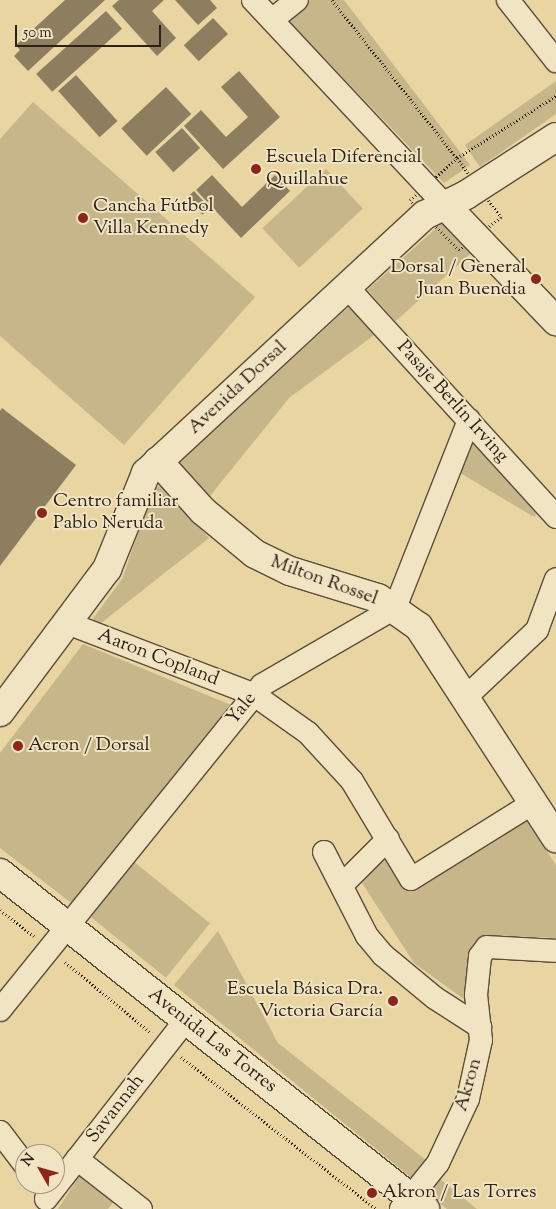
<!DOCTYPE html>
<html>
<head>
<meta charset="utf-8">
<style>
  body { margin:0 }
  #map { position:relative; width:556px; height:1209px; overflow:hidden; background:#e8d5a2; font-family:"Sorts Mill Goudy",serif }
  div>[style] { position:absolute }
  .green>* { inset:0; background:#c8b68b; transform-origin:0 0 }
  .building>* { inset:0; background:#8e7e60; transform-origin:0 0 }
  .path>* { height:3px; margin-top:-1.5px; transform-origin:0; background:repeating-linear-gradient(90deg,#2c2018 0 1px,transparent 0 3.5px) }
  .roads { filter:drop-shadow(1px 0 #5b4d3a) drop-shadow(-1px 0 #5b4d3a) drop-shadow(0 1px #5b4d3a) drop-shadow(0 -1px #5b4d3a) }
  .minor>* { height:22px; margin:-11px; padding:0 11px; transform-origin:11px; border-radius:11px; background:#f0e4c3 }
  .tertiary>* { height:28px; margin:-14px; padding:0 14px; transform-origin:14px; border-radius:14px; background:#f0e4c3 }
  .secondary>* { height:28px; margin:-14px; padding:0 14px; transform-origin:14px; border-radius:14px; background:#f0e4c3 }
  .dots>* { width:14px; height:14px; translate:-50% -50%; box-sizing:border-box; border:2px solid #f0e4c3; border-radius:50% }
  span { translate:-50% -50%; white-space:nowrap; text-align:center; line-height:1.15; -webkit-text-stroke:4px #f0e4c3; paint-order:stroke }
  .poi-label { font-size:19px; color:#2c2018 }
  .left { translate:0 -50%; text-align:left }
  .right { translate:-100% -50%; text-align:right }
  .street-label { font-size:19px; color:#2c2018 }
  .north { position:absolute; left:15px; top:1144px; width:50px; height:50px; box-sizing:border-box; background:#f0e4c3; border:1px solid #a2967f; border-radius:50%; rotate:308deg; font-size:14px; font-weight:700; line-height:20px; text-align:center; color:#2c2018 }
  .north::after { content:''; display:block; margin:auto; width:18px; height:22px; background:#8f2418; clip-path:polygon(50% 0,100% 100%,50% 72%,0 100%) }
  .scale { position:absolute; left:15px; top:25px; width:146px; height:22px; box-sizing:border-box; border:2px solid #2c2018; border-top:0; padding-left:6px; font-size:15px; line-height:18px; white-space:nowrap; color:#2c2018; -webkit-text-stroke:4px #f0e4c3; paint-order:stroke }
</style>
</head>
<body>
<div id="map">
  <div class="green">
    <i style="clip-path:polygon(310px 0,344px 0,470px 165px,444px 183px,286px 18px)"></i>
    <i style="clip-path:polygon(556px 81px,556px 114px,480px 167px,465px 145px)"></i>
    <i style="clip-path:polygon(33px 102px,255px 297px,124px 445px,0 336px,0 139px)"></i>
    <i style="left:326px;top:169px;width:54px;height:87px;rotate:47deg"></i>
    <i style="left:444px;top:221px;width:42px;height:103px;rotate:48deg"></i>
    <i style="clip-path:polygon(352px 304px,377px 333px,289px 398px,210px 496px,178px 464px)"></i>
    <i style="clip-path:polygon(469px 438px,541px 509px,534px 517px,457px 471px)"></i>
    <i style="clip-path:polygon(163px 484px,209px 538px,100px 624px,92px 620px,122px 579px,153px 490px)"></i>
    <i style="clip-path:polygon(83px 644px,231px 705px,74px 905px,0 848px,0 753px)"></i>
    <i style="clip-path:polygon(523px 816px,556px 865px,556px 938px,486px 935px,473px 944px,472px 1005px,414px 963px,362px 883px,385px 856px,402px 885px)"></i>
    <i style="left:133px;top:861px;width:99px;height:70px;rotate:39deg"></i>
    <i style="clip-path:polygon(218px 931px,278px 1043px,427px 1161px,413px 1179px,174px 985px)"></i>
    <i style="clip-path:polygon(82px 1172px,114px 1201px,108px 1209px,58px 1209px)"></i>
    <i style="clip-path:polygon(439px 1178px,477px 1209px,447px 1209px,427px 1193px)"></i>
  </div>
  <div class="building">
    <i style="clip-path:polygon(65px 0,105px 0,28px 71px,14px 56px,20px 50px,16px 45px)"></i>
    <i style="clip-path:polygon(119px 0,164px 0,152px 11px,176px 38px,157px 56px,112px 6px)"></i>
    <i style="clip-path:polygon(175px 0,210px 0,217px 8px,198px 25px)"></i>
    <i style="left:106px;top:11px;width:24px;height:94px;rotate:48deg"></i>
    <i style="left:213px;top:18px;width:22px;height:40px;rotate:47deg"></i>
    <i style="clip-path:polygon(239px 71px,280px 117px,223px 169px,184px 126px,201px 110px,226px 137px,248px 117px,221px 87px)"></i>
    <i style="left:76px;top:75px;width:62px;height:24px;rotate:48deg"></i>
    <i style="left:166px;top:87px;width:37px;height:61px;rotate:47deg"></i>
    <i style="left:182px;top:128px;width:27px;height:36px;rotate:48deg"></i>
    <i style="clip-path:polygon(212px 175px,242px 207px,275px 175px,290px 191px,241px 238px,196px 190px)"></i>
    <i style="left:194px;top:191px;width:23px;height:10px;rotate:47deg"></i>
    <i style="clip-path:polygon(2px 408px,76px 465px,0 566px,0 411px)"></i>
  </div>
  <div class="path">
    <i style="left:332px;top:0;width:201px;rotate:51.7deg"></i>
    <i style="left:457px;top:158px;width:117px;rotate:-32.1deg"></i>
    <i style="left:457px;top:158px;width:74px;rotate:53.3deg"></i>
    <i style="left:501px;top:217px;width:53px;rotate:141.8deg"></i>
    <i style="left:459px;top:250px;width:70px;rotate:-134.4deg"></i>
    <i style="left:410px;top:200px;width:63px;rotate:-41.8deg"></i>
    <i style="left:0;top:910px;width:44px;rotate:37.6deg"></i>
    <i style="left:65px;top:962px;width:112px;rotate:39.5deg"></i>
    <i style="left:181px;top:1057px;width:247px;rotate:37.9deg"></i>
  </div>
  <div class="roads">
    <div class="minor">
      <i style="left:253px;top:0;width:281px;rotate:46.9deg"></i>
      <i style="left:508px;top:0;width:78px;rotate:51.8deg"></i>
      <i style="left:272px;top:20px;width:32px;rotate:-39deg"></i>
      <i style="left:347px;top:287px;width:311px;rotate:47.7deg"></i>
      <i style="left:67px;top:623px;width:199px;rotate:20.9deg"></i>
      <i style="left:253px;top:694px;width:67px;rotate:35.3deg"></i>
      <i style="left:308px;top:733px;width:65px;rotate:47.5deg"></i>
      <i style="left:352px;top:781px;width:114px;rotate:59deg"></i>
      <i style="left:411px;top:879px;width:144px;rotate:-31.9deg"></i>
      <i style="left:466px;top:697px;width:98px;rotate:-43.3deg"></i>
      <i style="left:537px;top:630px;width:54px;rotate:-69.6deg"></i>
      <i style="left:324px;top:852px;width:94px;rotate:62.9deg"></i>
      <i style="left:367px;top:936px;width:25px;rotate:50deg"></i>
      <i style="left:383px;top:955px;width:67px;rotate:39.6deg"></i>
      <i style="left:435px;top:998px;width:54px;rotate:32.8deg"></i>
      <i style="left:342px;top:885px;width:65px;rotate:-45deg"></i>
      <i style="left:0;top:1010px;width:417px;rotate:-51.1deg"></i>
      <i style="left:262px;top:685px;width:154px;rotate:-30.1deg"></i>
      <i style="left:395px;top:608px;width:202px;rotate:-68.5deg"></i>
      <i style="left:0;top:1132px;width:41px;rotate:52.9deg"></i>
      <i style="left:77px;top:1159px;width:81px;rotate:38deg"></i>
      <i style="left:46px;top:1199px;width:227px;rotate:-52deg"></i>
      <i style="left:401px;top:1209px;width:59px;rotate:-51.2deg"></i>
      <i style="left:438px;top:1163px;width:71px;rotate:-64.9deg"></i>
      <i style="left:468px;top:1099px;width:60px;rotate:-77.6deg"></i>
      <i style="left:481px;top:1040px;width:45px;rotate:-96.3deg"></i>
      <i style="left:476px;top:995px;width:39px;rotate:-84deg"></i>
      <i style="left:480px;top:956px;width:11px;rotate:-52deg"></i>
      <i style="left:487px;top:947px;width:69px;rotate:3.3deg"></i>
    </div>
    <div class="tertiary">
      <i style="left:445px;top:205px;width:161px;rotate:46.3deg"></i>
      <i style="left:158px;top:461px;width:67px;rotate:48deg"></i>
      <i style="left:203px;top:511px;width:67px;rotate:39.6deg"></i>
      <i style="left:255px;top:554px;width:39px;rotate:26deg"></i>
      <i style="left:290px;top:571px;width:92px;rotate:17.1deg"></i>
      <i style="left:378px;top:598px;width:50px;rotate:35.3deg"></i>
      <i style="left:419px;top:627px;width:252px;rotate:57deg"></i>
      <i style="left:0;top:712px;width:179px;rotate:-53.2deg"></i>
      <i style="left:107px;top:569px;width:104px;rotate:-67.9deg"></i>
      <i style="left:146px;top:473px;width:380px;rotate:-42.8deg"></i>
      <i style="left:425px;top:215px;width:46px;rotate:-26deg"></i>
      <i style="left:466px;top:195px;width:107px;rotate:-32.8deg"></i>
    </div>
    <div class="secondary">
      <i style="left:0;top:873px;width:542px;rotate:38.33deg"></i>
    </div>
  </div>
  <div class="dots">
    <i style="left:256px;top:169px;background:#8f2418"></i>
    <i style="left:83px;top:218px;background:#8f2418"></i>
    <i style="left:536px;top:279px;background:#8f2418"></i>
    <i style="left:42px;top:513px;background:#8f2418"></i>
    <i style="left:18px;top:746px;background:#8f2418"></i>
    <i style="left:393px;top:1001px;background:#8f2418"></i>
    <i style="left:372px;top:1193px;background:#8f2418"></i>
  </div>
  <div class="poi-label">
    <span class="left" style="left:266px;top:169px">Escuela Diferencial<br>Quillahue</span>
    <span class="left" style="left:93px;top:218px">Cancha Fútbol<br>Villa Kennedy</span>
    <span class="right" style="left:526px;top:279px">Dorsal / General<br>Juan Buendia</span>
    <span class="left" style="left:53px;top:513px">Centro familiar<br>Pablo Neruda</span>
    <span class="left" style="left:28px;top:746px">Acron / Dorsal</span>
    <span class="right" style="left:383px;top:1001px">Escuela Básica Dra.<br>Victoria García</span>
    <span class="left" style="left:382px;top:1193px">Akron / Las Torres</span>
  </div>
  <div class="street-label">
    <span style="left:238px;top:388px;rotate:-43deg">Avenida Dorsal</span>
    <span style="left:452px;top:402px;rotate:48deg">Pasaje Berlín Irving</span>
    <span style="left:324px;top:581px;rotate:20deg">Milton Rossel</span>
    <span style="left:158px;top:658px;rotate:21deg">Aaron Copland</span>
    <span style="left:242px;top:709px;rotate:-51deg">Yale</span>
    <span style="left:212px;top:1041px;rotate:38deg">Avenida Las Torres</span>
    <span style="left:469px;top:1085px;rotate:-74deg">Akron</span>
    <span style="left:116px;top:1109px;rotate:-52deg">Savannah</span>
  </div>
  <div class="north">N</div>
  <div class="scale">50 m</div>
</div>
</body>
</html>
